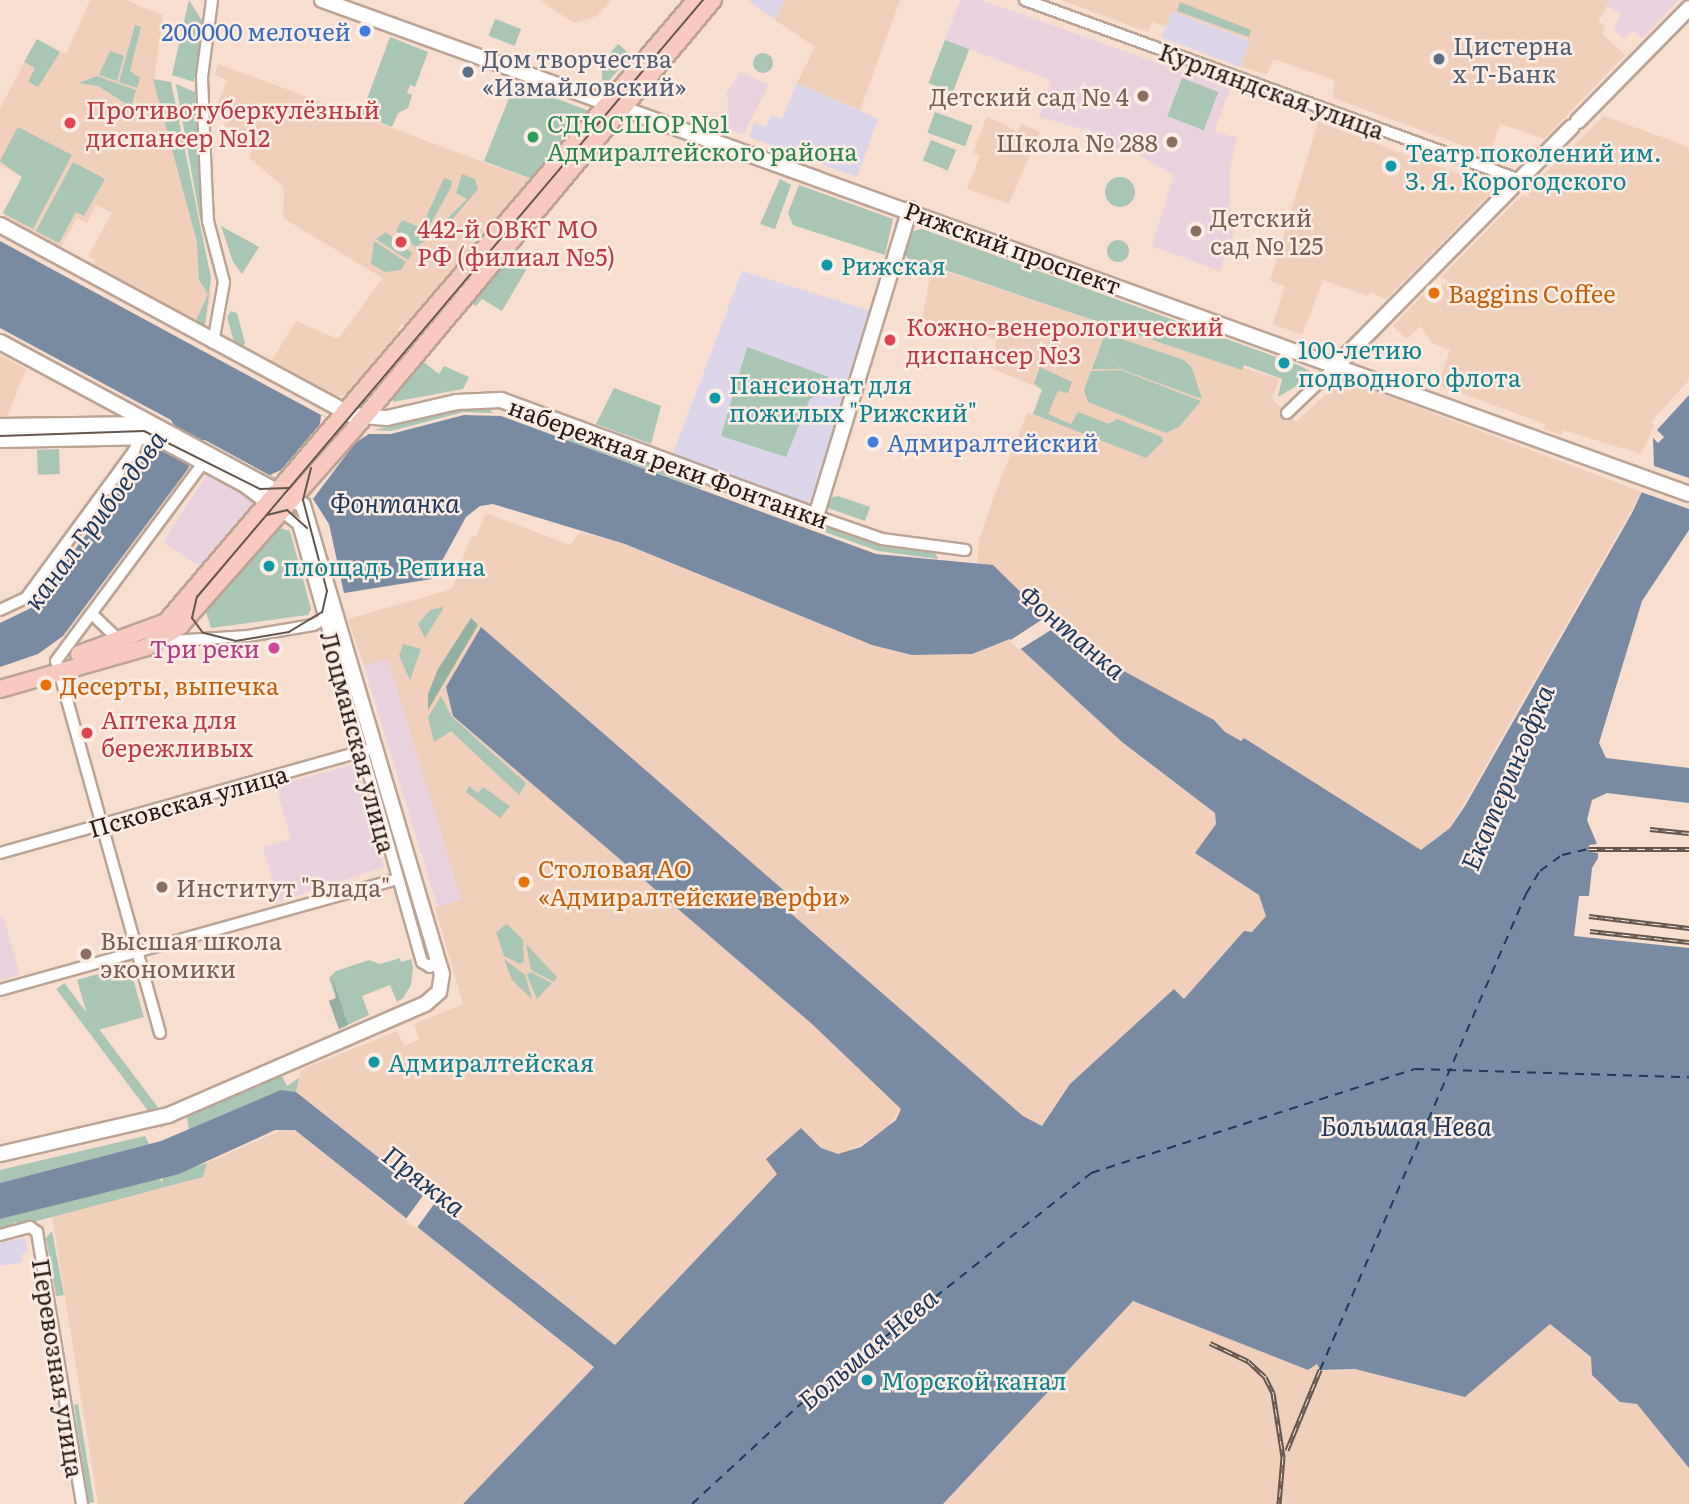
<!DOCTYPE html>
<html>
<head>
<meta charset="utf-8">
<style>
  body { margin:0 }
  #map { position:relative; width:1689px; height:1504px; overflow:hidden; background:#f7dece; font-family:Literata,serif }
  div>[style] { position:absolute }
  .commercial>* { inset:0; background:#ddd6eb; transform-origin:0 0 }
  .built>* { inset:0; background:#f0cfbb }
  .education>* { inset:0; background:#ead2de; transform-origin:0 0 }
  .green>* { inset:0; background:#a9c5b4; transform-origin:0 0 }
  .round { border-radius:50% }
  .forest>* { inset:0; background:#93b1a0 }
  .water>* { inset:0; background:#788ba2 }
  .pier>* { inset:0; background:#f7dece; transform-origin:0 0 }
  .ferry>* { height:2px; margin-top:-1px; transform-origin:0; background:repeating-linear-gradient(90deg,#1d395d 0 9px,transparent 0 16px) }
  .roads { filter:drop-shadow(2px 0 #bca495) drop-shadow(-2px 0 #bca495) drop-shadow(0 2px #bca495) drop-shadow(0 -2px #bca495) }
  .street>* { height:10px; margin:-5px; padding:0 5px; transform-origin:5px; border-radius:5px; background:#fff }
  .secondary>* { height:14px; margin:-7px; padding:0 7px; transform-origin:7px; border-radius:7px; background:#fff }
  .primary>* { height:16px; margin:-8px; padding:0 8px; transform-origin:8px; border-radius:8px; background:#f8c9be }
  .tram>* { height:2px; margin:-1px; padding:0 1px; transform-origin:1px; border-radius:1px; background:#64564d }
  .rail>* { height:5px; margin-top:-2.5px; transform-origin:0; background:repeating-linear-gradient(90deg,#fdede4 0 8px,#64564d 0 16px); box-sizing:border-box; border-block:2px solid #64564d }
  .dots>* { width:19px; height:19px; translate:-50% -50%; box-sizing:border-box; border:4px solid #fdede4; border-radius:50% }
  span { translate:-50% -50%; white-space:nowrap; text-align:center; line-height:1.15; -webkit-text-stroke:5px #fdede4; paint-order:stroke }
  .shop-label { font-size:24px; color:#366cbe }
  .right { translate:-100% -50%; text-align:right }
  .left { translate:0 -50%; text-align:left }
  .service-label { font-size:24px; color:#4e5e75 }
  .street-label { font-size:24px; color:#241b15 }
  .education-label { font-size:24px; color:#785e54 }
  .health-label { font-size:24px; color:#be3a42 }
  .leisure-label { font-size:24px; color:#27864d }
  .culture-label { font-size:24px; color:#0d838f }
  .food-label { font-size:24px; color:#c56008 }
  .hotel-label { font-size:24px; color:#b23c85 }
  .water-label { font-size:26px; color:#1d395d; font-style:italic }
</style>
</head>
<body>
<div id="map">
  <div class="commercial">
    <i style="clip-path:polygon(748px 0,785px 0,775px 20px)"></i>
    <i style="left:1172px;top:11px;width:84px;height:28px;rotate:21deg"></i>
    <i style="clip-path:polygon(797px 83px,878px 119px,857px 177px,749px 137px,754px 123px,766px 127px,771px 115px,782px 119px)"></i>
    <i style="clip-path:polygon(742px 271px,871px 311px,815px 497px,806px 504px,672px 456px)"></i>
    <i style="clip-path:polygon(25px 1238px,28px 1253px,21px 1255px,23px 1262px,0 1266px,0 1243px)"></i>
  </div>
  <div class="built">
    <i style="clip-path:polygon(90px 0,125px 0,163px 15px,154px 79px,211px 294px,205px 325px,94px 265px,96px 260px,88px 256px,112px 213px,96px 205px,87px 223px,77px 218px,61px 248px,4px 216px,24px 178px,0 165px,0 108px,37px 39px,66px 54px)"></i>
    <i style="clip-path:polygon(540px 0,611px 0,597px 16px,574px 23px)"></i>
    <i style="clip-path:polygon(785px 0,900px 0,860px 110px,797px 83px,815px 47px,775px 20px)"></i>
    <i style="clip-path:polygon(1061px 0,1610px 0,1598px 22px,1605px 26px,1602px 34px,1625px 55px,1544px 139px,1500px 124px,1489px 155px,1333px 98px,1334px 80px,1273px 59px,1267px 75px,1241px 66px,1250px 41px,1245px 38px,1172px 11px,1166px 27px,1152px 22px,1148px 32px)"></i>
    <i style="clip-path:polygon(218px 64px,532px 180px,408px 329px,402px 324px,397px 330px,404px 337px,356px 393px,335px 397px,271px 362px,296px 321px,338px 339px,383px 278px,283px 218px,284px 187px,249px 158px,256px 137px,224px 126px,229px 111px,217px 106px,227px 80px,215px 75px)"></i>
    <i style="clip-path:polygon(987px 116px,1018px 132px,1021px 124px,1040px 132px,1009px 204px,967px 189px,980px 156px,973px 153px)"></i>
    <i style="clip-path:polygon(1604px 116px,1689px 147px,1689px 380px,1651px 422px,1654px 426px,1641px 454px,1563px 430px,1561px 435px,1544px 429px,1545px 424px,1438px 385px,1450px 350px,1432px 343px,1420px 326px,1407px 339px,1393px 326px,1428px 289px,1436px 292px,1448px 280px,1441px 277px,1522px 195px,1532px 198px,1526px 192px)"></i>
    <i style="clip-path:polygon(1318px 122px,1496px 188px,1385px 300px,1370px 291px,1368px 296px,1323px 280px,1302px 335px,1273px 324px,1285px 286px,1270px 281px)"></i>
    <i style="clip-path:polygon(932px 267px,1279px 379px,1272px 399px,1296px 422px,1342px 379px,1642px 492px,1450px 828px,1421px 850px,1244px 739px,1241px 742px,1074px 644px,993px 565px,977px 566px,979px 540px,996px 491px,1027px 413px,1033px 414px,1042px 389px,986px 366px,996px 350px,996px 339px,922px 319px)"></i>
    <i style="clip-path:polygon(0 355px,26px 369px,7px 417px,0 417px)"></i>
    <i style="clip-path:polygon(486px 513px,570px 545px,580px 532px,625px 544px,872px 645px,912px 655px,972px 654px,1010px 639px,1122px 742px,1215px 813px,1216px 824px,1195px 853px,1260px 895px,1266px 916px,1252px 932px,1244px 931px,1184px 999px,1174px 989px,1073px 1087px,1042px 1126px,1023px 1116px,779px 904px,788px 894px,453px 716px,812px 1024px,901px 1109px,888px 1127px,849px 1152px,838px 1154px,821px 1148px,801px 1128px,767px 1158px,777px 1174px,615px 1345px,296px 1092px,301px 1070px,397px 1031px,404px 1046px,419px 1040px,414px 1024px,463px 1004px,435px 907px,460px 899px,388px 659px,364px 666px,348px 619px,452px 589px,471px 536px,476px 537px)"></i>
    <i style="clip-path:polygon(286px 1128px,295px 1130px,594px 1367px,463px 1504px,98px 1504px,52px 1216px,203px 1177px,207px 1163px)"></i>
    <i style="clip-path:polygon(1133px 1301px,1308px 1370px,1317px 1364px,1330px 1371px,1355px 1369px,1465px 1397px,1550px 1324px,1591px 1357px,1592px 1374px,1620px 1402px,1637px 1404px,1689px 1468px,1689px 1504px,943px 1504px)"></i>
  </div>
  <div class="education">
    <i style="clip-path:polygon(960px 0,982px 0,1230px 89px,1214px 131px,1237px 138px,1230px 167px,1230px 212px,1240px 216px,1220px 271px,1152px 246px,1174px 175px,1133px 152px,1110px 147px,1096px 133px,1039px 117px,1051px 80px,945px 40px)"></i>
    <i style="clip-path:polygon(1610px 0,1679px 0,1642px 38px,1633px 30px,1624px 39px,1614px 30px,1621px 13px,1606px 6px)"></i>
    <i style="clip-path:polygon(740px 72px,769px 84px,743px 135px,720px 126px,730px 104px,726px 95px)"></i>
    <i style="left:210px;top:470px;width:55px;height:86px;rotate:33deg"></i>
    <i style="left:388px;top:659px;width:252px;height:25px;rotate:73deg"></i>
    <i style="clip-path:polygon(356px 764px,384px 867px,278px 902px,263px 847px,291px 839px,276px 786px)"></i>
    <i style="clip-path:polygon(3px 916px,20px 975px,0 980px,0 917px)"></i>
  </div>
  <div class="green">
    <i style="clip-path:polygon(189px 0,204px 24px,194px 82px,172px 75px)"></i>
    <i style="clip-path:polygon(1180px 2px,1251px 30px,1249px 37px,1177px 11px)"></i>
    <i style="left:495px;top:19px;width:28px;height:18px;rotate:21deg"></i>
    <i style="clip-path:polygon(135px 25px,141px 27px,130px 71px,140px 78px,137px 88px,119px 82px)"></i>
    <i style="clip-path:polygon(390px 37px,428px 52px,415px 87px,410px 85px,407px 93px,412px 95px,408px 108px,398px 113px,392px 127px,361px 115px)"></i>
    <i style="clip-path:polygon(37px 39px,60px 52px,38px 87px,28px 82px,35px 68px,24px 62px)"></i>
    <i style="left:945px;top:40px;width:26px;height:46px;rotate:21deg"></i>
    <i style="clip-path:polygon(618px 44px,631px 55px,609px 81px,602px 82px,602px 63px)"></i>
    <i style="clip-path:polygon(110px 51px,124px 56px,117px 81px,99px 75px)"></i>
    <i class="round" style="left:753px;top:53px;width:20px;height:20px"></i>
    <i style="clip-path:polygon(97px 76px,136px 90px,131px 107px,98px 86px,79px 83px)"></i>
    <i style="left:1182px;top:78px;width:39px;height:41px;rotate:21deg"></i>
    <i style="clip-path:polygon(153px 79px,171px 82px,211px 278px,205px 325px,196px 321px,208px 294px,199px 280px,197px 242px)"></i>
    <i style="clip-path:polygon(515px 83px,592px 112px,534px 180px,484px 161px)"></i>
    <i style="clip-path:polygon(176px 84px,195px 92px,202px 212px,218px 272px,214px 273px,199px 214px)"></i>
    <i style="left:935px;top:112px;width:40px;height:22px;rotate:20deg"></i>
    <i style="clip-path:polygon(18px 127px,72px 155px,33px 229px,3px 213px,22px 177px,0 161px)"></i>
    <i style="left:931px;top:140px;width:27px;height:22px;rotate:22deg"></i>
    <i style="clip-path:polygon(73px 162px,105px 179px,84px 216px,76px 212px,59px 243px,36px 231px)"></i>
    <i style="clip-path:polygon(462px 174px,475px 179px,478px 189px,450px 222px,446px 220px,467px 199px,456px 193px)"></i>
    <i class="round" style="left:1105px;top:177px;width:30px;height:30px"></i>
    <i style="clip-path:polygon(444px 178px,452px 181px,451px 187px,424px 236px,425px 241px,416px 247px,396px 231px,402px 220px,421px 228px)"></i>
    <i style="clip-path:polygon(780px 179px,791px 185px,775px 229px,760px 224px)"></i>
    <i style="clip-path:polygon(799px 185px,893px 219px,885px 255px,793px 225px,788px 213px)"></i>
    <i style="clip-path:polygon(221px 226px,259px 247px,242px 274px,233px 262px)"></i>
    <i style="clip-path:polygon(922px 229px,1298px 365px,1310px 371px,1310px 378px,1278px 397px,1282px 379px,1244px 365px,1242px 370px,945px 270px,914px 264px,904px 254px,913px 231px)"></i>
    <i style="clip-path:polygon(386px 232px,412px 253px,408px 260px,376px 239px)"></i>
    <i class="round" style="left:1107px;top:240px;width:22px;height:22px"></i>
    <i style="clip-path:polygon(374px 241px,406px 262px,401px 270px,385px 272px,371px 264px)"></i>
    <i style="clip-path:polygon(511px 254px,526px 270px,502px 311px,482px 299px,476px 306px,469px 303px)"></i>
    <i style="clip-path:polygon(231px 311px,237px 313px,245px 343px,241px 348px,235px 345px,227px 317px)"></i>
    <i style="clip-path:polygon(1110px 335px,1184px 360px,1192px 368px,1202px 399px,1121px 369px,1103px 353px,1120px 369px,1092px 369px,1103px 339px)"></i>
    <i style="clip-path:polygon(747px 347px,829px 377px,821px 394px,810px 399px,786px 457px,721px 436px)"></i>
    <i style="clip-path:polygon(421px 360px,439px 374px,444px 366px,469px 377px,463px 389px,393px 402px,392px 394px)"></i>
    <i style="clip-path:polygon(1040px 367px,1072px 382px,1068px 393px,1058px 391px,1048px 414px,1071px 424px,1078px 412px,1109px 424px,1117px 419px,1162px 437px,1163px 441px,1146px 458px,1033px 414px,1042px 390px,1034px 383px)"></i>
    <i style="clip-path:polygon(1121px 370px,1201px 401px,1179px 427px,1166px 433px,1088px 402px,1084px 390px,1091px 371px)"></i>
    <i style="clip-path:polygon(614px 388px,661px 406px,651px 444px,596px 424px)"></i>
    <i style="clip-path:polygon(465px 408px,488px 408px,493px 413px,464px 412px,391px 431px,374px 430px)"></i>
    <i style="left:571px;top:433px;width:141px;height:8px;rotate:20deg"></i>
    <i style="left:59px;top:449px;width:25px;height:22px;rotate:88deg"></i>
    <i style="clip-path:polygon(838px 496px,870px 507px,865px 521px,828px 508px,832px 497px)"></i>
    <i style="clip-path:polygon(783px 511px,879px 545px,935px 553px,938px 559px,878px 551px,775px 514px)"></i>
    <i style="clip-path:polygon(277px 527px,290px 531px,311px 609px,308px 615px,211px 628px,206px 612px)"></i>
    <i style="clip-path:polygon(443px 607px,443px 609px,425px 638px,418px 624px,430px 610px)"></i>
    <i style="clip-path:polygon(403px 644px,421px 649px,410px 680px,399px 656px)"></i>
    <i style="clip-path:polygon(441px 696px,452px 717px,526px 783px,519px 795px,451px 731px,434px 742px,428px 717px)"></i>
    <i style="clip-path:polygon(469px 786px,478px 793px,483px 787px,510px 806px,500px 818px,466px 792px)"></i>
    <i style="clip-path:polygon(384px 794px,432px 958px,430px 959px,425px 958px,380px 796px)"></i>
    <i style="clip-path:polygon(507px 924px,523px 940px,524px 962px,520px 964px,504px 956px,496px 932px)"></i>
    <i style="clip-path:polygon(526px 944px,557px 977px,554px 982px,531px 970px)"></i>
    <i style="clip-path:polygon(400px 958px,401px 962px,411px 959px,413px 967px,411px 985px,403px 998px,397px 1002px,390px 985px,362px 996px,369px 1015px,339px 1029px,329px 1001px,336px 998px,329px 978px,336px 971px,369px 960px,380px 964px)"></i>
    <i style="clip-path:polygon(504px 959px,525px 975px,532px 999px,512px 980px)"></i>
    <i style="left:129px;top:965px;width:54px;height:54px;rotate:74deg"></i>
    <i style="clip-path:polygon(530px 972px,552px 983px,537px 999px,527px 975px)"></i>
    <i style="clip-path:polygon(281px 1074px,287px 1086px,299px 1078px,296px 1092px,280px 1091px,189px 1131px,187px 1117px,174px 1120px)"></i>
    <i style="left:169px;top:1122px;width:10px;height:174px;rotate:143deg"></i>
    <i style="clip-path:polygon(145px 1136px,149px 1144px,0 1183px,0 1170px)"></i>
    <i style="clip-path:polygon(207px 1163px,203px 1177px,18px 1226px,16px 1222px,0 1231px,0 1219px,158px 1178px,163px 1183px,162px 1176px)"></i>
    <i style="clip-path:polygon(52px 1231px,64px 1295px,56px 1296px,46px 1238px)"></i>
    <i style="clip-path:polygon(78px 1404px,94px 1502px,89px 1503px,74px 1405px)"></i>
  </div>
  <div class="forest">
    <i style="clip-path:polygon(471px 618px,478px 625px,428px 710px,428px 694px,438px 669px)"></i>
    <i style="clip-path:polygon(332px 977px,348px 1025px,339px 1029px,329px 1001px,336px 998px)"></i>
  </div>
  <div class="water">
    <i style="clip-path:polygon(0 241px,321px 415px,369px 434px,391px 434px,464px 415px,501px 416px,876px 554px,993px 565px,1074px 644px,1214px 720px,1225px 732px,1241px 741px,1244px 738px,1421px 850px,1450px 828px,1465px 806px,1632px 513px,1654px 466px,1653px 438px,1658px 443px,1664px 437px,1657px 430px,1689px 395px,1689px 530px,1642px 601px,1599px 743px,1606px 758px,1689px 768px,1689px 803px,1607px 793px,1592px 800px,1587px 820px,1597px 844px,1589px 845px,1589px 852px,1598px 853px,1598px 858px,1592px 868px,1589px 896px,1579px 896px,1574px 936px,1689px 948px,1689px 1468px,1637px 1404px,1620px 1402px,1592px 1375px,1591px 1357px,1550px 1324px,1465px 1397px,1355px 1369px,1320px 1370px,1317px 1364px,1308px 1370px,1133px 1301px,943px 1504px,463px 1504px,594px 1367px,295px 1130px,275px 1130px,179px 1174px,0 1219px,0 1183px,161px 1141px,281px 1090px,296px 1092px,615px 1345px,777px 1174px,766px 1159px,801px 1128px,821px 1148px,838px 1154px,861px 1147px,896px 1120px,901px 1109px,812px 1024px,453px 716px,446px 687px,481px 627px,788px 894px,780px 904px,1023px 1116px,1042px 1126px,1070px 1084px,1174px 989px,1184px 999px,1244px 931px,1252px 932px,1266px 916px,1259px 895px,1195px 853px,1216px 824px,1215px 813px,1122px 742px,1010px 639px,972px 654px,912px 655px,872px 645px,625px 544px,493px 504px,480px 506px,466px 517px,432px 579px,344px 593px,329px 524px,313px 499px,205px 440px,199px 441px,188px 469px,63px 636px,38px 654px,0 667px,0 623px,31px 608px,152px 447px,175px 427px,171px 420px,0 328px)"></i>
  </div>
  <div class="pier">
    <i style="clip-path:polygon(321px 415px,369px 434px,355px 443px,313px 499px,270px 475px,281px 470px,320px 424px)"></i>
    <i style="clip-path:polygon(1651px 465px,1689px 478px,1689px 509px,1638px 491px)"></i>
    <i style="clip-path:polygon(1049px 615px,1059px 625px,1019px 650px,1009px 641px)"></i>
    <i style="left:427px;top:1190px;width:14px;height:37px;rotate:36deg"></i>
  </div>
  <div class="ferry">
    <i style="left:1320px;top:1370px;width:519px;rotate:-66.6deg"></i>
    <i style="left:1526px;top:894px;width:27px;rotate:-59deg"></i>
    <i style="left:1540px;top:871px;width:27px;rotate:-36deg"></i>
    <i style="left:1562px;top:855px;width:28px;rotate:-13deg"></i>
    <i style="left:692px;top:1504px;width:143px;rotate:-42.7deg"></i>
    <i style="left:797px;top:1407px;width:376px;rotate:-38.5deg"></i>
    <i style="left:1091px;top:1173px;width:340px;rotate:-17.8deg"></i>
    <i style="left:1415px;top:1069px;width:274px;rotate:1.7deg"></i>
  </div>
  <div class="roads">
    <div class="street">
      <i style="left:212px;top:0;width:78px;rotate:97.4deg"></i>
      <i style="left:202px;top:77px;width:103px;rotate:87.8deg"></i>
      <i style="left:206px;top:180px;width:41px;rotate:87.2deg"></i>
      <i style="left:208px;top:221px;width:63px;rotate:75.3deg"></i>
      <i style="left:224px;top:282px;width:62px;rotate:100.2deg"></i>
      <i style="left:1025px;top:0;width:527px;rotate:19.98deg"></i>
      <i style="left:1287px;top:413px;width:69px;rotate:-43.8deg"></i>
      <i style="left:281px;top:511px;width:21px;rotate:37deg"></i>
      <i style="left:298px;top:524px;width:455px;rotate:74.2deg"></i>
      <i style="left:422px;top:962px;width:9px;rotate:32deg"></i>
      <i style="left:430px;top:967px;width:12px;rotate:-48deg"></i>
      <i style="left:816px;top:516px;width:70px;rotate:19.2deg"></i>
      <i style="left:882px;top:539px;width:84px;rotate:7.5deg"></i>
      <i style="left:0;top:610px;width:29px;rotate:-25deg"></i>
      <i style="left:26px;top:598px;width:182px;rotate:-53.7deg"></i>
      <i style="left:134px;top:451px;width:19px;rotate:-69deg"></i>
      <i style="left:93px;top:615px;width:37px;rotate:44deg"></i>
      <i style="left:157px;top:642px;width:91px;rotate:-3.8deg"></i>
      <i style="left:248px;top:636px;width:66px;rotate:-9.6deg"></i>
      <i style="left:313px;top:625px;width:20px;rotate:-27deg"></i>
      <i style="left:0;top:853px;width:380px;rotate:-15.7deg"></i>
      <i style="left:0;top:990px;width:412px;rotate:-15.6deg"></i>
      <i style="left:160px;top:1033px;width:386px;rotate:-105.6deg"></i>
      <i style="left:56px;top:661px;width:253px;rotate:-53.4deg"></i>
      <i style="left:0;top:1235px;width:31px;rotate:-15deg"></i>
      <i style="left:30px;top:1227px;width:9px;rotate:36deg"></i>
      <i style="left:37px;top:1232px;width:276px;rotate:80.6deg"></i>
    </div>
    <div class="secondary">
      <i style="left:322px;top:0;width:1454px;rotate:19.87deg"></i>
      <i style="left:1578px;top:121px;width:158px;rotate:-45.5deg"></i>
      <i style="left:0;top:225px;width:399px;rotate:28.4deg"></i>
      <i style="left:351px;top:415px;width:36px;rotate:5deg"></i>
      <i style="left:387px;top:418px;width:72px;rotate:-12.9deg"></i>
      <i style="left:457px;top:402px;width:44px;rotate:-2.6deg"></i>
      <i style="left:501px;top:400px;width:336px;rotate:20.2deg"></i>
      <i style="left:816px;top:516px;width:321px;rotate:-73deg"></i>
      <i style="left:0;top:342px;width:344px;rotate:28.3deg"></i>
      <i style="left:303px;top:505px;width:489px;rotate:73.5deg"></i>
      <i style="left:442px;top:974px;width:18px;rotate:99deg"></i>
      <i style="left:439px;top:992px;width:18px;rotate:139deg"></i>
      <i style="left:425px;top:1004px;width:279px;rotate:156.6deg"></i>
      <i style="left:169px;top:1115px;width:173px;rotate:167deg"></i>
      <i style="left:1337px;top:365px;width:334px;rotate:-45.4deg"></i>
      <i style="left:0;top:426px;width:148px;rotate:-0.8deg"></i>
      <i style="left:0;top:440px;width:156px;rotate:-1.1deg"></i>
      <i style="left:156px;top:437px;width:101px;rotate:28.3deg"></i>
      <i style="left:245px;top:485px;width:39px;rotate:37deg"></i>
    </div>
    <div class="primary">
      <i style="left:79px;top:654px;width:93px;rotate:-20.2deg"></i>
      <i style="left:166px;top:622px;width:817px;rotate:-49.57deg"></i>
      <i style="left:0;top:689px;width:153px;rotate:-15.9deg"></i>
      <i style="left:147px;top:647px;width:39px;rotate:-32deg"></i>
      <i style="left:180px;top:626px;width:264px;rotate:-48.5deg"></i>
      <i style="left:355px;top:428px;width:558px;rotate:-50.09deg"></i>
    </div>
  </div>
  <div class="tram">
    <i style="left:0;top:436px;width:144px;rotate:-2deg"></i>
    <i style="left:144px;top:431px;width:130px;rotate:26.6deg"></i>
    <i style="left:260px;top:489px;width:29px;rotate:-2deg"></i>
    <i style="left:311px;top:468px;width:33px;rotate:104deg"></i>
    <i style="left:303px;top:500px;width:94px;rotate:75.2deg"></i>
    <i style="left:327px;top:591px;width:22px;rotate:103deg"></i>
    <i style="left:322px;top:612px;width:39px;rotate:149deg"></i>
    <i style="left:289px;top:632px;width:54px;rotate:170.4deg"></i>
    <i style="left:236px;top:641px;width:34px;rotate:-166deg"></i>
    <i style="left:203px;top:633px;width:19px;rotate:-126deg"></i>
    <i style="left:192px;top:618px;width:22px;rotate:-77deg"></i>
    <i style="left:197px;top:597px;width:783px;rotate:-49.72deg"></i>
    <i style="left:267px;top:515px;width:21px;rotate:-14deg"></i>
    <i style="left:287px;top:510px;width:27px;rotate:42deg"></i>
  </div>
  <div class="rail">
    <i style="left:1650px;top:829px;width:39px;rotate:6deg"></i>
    <i style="left:1589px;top:849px;width:100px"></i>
    <i style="left:1589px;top:916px;width:101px;rotate:6.8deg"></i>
    <i style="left:1590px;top:931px;width:100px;rotate:6.3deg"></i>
    <i style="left:1210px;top:1343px;width:42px;rotate:25.3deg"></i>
    <i style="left:1248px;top:1361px;width:23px;rotate:43deg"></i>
    <i style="left:1265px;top:1377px;width:18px;rotate:63deg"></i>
    <i style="left:1273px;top:1393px;width:65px;rotate:81.1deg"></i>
    <i style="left:1283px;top:1457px;width:47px;rotate:94.9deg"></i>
    <i style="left:1287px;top:1450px;width:87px;rotate:-67.6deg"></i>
  </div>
  <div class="dots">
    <i style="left:365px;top:31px;background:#3f7fe0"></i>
    <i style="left:1439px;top:59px;background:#5c6f8a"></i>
    <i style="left:468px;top:72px;background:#5c6f8a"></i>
    <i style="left:1143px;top:96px;background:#8d6e63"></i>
    <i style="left:70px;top:123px;background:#e0444e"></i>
    <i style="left:533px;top:137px;background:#2e9e5b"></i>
    <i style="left:1172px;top:142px;background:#8d6e63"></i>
    <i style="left:1391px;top:166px;background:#0f9aa8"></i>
    <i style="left:1196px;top:231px;background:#8d6e63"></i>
    <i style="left:401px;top:242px;background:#e0444e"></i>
    <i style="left:827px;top:265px;background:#0f9aa8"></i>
    <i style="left:1434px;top:293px;background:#e8710a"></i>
    <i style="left:890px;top:340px;background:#e0444e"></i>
    <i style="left:1284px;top:363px;background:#0f9aa8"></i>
    <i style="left:715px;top:398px;background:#0f9aa8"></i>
    <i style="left:873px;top:442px;background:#3f7fe0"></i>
    <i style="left:269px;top:566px;background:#0f9aa8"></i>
    <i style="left:274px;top:648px;background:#d1479c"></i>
    <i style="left:46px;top:685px;background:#e8710a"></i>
    <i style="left:87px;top:733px;background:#e0444e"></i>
    <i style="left:524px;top:882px;background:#e8710a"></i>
    <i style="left:162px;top:887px;background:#8d6e63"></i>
    <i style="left:86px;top:954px;background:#8d6e63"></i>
    <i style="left:374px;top:1062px;background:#0f9aa8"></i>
    <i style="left:867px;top:1380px;background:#0f9aa8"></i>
  </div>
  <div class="shop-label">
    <span class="right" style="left:351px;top:31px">200000 мелочей</span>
    <span class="left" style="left:887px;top:442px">Адмиралтейский</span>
  </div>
  <div class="service-label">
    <span class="left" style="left:1453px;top:59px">Цистерна<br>х Т-Банк</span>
    <span class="left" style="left:482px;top:72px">Дом творчества<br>«Измайловский»</span>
  </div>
  <div class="street-label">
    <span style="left:1272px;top:90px;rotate:20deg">Курляндская улица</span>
    <span style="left:1013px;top:247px;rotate:20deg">Рижский проспект</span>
    <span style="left:669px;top:462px;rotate:20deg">набережная реки Фонтанки</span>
    <span style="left:359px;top:742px;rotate:75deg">Лоцманская улица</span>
    <span style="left:188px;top:800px;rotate:-16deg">Псковская улица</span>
    <span style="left:59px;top:1368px;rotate:81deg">Перевозная улица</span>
  </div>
  <div class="education-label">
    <span class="right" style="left:1129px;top:96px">Детский сад № 4</span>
    <span class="right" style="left:1158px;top:142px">Школа № 288</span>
    <span class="left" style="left:1210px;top:231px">Детский<br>сад № 125</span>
    <span class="left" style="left:176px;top:887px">Институт "Влада"</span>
    <span class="left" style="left:100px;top:954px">Высшая школа<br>экономики</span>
  </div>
  <div class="health-label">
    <span class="left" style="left:86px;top:123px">Противотуберкулёзный<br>диспансер №12</span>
    <span class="left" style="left:417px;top:242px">442-й ОВКГ МО<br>РФ (филиал №5)</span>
    <span class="left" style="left:906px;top:340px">Кожно-венерологический<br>диспансер №3</span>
    <span class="left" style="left:101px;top:733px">Аптека для<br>бережливых</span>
  </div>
  <div class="leisure-label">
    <span class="left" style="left:547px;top:137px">СДЮСШОР №1<br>Адмиралтейского района</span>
  </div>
  <div class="culture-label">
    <span class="left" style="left:1405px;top:166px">Театр поколений им.<br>З. Я. Корогодского</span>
    <span class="left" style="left:841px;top:265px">Рижская</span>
    <span class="left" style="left:1298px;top:363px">100-летию<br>подводного флота</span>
    <span class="left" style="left:729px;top:398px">Пансионат для<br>пожилых "Рижский"</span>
    <span class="left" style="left:283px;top:566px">площадь Репина</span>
    <span class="left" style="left:388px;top:1062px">Адмиралтейская</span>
    <span class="left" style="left:881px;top:1380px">Морской канал</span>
  </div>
  <div class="food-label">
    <span class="left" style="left:1448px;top:293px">Baggins Coffee</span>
    <span class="left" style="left:60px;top:685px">Десерты, выпечка</span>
    <span class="left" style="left:538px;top:882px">Столовая АО<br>«Адмиралтейские верфи»</span>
  </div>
  <div class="hotel-label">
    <span class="right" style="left:260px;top:648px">Три реки</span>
  </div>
  <div class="water-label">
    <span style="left:395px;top:502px">Фонтанка</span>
    <span style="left:94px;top:519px;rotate:-53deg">канал Грибоедова</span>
    <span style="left:1073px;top:631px;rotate:40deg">Фонтанка</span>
    <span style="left:1506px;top:777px;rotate:-67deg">Екатерингофка</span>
    <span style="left:1406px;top:1125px">Большая Нева</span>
    <span style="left:425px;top:1180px;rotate:38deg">Пряжка</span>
    <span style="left:867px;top:1348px;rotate:-40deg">Большая Нева</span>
  </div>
</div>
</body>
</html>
